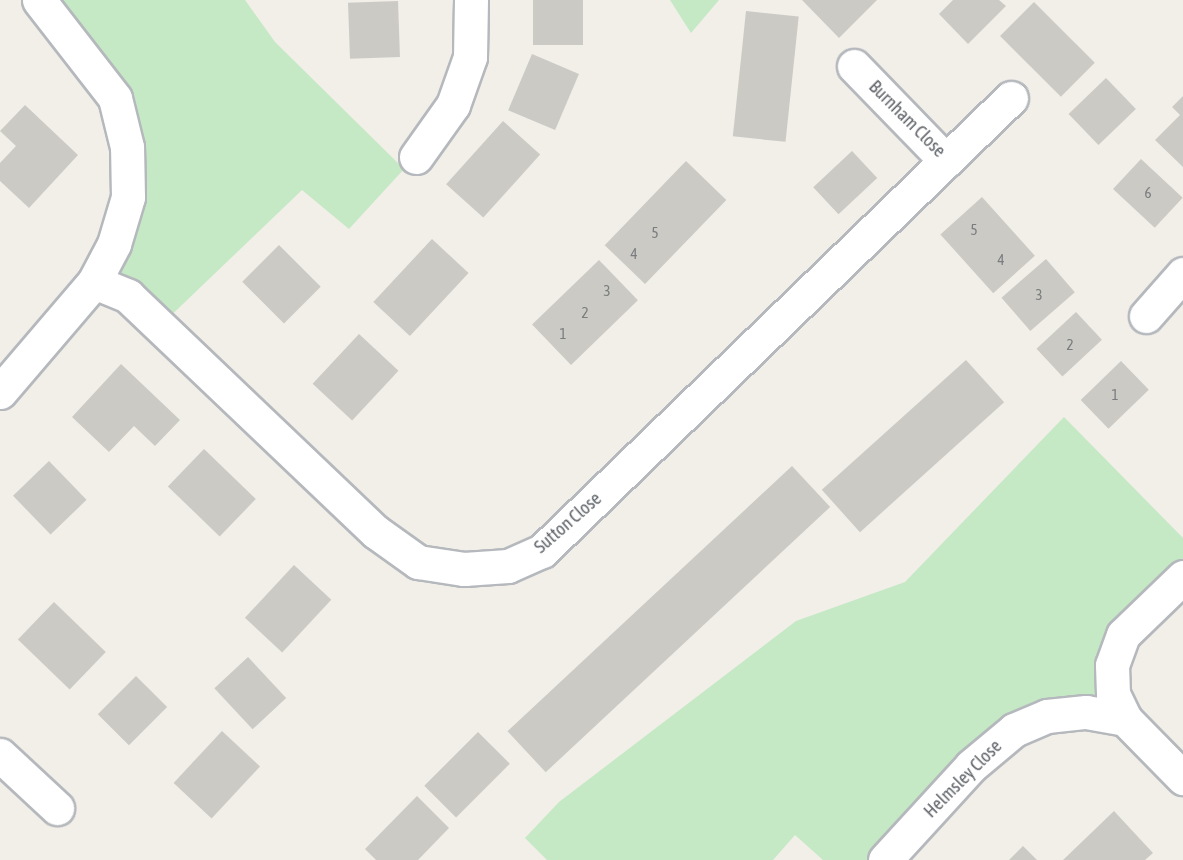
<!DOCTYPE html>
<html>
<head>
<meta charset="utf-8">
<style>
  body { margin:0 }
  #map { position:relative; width:1183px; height:860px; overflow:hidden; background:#f1efe8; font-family:"Asap Condensed",sans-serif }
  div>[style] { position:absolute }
  .green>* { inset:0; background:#c5e8c5 }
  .building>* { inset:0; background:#cccac5; transform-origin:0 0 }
  .roads { filter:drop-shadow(2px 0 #b5b8bc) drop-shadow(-2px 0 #b5b8bc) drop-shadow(0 2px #b5b8bc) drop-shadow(0 -2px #b5b8bc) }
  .street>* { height:33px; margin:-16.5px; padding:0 16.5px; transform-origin:16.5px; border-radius:16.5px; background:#fff }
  span { translate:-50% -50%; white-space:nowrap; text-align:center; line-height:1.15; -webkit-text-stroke:6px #fff; paint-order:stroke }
  .number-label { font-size:15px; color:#7a7d7f }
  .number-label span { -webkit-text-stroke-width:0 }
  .street-label { font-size:18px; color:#5f6368 }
</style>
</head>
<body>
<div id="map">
  <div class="green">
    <i style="clip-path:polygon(39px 0,245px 0,275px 42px,404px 169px,349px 229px,302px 190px,161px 325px,94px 282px,127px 147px)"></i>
    <i style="clip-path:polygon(670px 0,719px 0,691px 33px)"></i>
    <i style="clip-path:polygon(1064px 417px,1183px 538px,1183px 577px,1143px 613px,1113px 694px,1048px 716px,885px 860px,823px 860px,795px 835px,773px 860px,547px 860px,525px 838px,559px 802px,796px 621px,905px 582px)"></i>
  </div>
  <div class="building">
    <i style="left:533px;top:0;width:50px;height:45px"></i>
    <i style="clip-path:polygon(802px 0,877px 0,839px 38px)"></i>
    <i style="clip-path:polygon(953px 0,999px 0,1006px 6px,968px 44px,939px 14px)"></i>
    <i style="left:398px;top:1px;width:56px;height:50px;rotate:88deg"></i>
    <i style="left:1034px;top:2px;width:86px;height:48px;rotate:45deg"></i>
    <i style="left:746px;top:11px;width:53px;height:126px;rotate:6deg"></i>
    <i style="left:532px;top:54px;width:51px;height:61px;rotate:23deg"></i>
    <i style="left:1106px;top:78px;width:43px;height:52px;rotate:46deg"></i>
    <i style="clip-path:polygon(1183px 96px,1183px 167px,1155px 140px,1180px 115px,1172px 107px)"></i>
    <i style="clip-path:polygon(25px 105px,78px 155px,29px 208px,0 181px,0 163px,16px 146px,0 131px)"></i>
    <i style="left:503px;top:121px;width:50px;height:85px;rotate:42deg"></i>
    <i style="left:852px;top:151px;width:37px;height:53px;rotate:47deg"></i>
    <i style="left:1141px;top:159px;width:57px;height:41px;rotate:43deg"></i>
    <i style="left:686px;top:161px;width:56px;height:117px;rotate:44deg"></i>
    <i style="left:982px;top:197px;width:79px;height:56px;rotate:48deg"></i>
    <i style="left:432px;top:239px;width:50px;height:86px;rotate:43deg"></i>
    <i style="left:279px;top:245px;width:59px;height:52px;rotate:45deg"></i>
    <i style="left:1046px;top:259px;width:44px;height:59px;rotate:49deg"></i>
    <i style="left:599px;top:260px;width:56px;height:93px;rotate:46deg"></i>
    <i style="left:1076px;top:312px;width:38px;height:54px;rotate:47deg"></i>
    <i style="left:359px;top:334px;width:54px;height:68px;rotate:43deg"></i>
    <i style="left:966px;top:360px;width:57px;height:194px;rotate:48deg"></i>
    <i style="left:1121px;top:361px;width:40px;height:56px;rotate:46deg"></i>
    <i style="clip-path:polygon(121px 364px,180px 420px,155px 446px,134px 426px,109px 452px,72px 417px)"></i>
    <i style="left:204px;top:449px;width:72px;height:52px;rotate:44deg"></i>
    <i style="left:49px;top:461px;width:54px;height:50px;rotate:46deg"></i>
    <i style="left:792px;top:466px;width:56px;height:389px;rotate:47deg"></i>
    <i style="left:294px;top:565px;width:51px;height:72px;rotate:43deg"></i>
    <i style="left:54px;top:602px;width:72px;height:52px;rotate:44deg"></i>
    <i style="left:248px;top:657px;width:56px;height:46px;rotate:47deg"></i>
    <i style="left:136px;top:676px;width:44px;height:54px;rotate:45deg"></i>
    <i style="left:222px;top:731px;width:52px;height:71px;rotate:43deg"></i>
    <i style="left:478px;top:732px;width:45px;height:76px;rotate:45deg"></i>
    <i style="clip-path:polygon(417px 796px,449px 828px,418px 860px,376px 860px,365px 849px)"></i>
    <i style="clip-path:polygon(1114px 811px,1153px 853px,1145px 860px,1063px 860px)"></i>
    <i style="clip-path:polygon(1023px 846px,1037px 860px,1009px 860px)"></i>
  </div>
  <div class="roads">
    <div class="street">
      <i style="left:854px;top:66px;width:132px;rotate:45.9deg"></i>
      <i style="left:416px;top:157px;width:64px;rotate:-54.6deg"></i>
      <i style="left:453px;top:105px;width:51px;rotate:-70.5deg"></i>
      <i style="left:470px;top:57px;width:57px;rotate:-89deg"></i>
      <i style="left:94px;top:282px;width:37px;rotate:22deg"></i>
      <i style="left:128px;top:296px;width:342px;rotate:43.6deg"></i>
      <i style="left:376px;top:532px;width:52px;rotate:35.5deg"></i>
      <i style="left:418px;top:562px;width:47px;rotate:8.7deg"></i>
      <i style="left:464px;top:569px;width:44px;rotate:-3.9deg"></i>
      <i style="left:508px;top:566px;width:37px;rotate:-24deg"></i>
      <i style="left:542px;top:551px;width:652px;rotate:-44.01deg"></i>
      <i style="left:1146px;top:316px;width:56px;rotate:-48.6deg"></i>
      <i style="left:0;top:392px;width:145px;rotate:-49.5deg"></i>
      <i style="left:94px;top:282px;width:43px;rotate:-62.2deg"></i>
      <i style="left:114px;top:244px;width:49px;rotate:-73.4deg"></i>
      <i style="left:128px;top:197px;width:50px;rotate:-91.1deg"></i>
      <i style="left:127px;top:147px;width:50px;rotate:-103.8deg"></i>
      <i style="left:115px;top:98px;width:124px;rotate:-127.8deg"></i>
      <i style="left:1183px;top:577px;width:83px;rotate:136deg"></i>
      <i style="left:1123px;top:635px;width:32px;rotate:110deg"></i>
      <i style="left:1112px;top:665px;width:29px;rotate:88deg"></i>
      <i style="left:1113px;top:694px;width:28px;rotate:64deg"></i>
      <i style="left:1125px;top:719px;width:83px;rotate:45.5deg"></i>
      <i style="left:0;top:755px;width:78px;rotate:42.9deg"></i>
      <i style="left:885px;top:860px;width:127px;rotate:-47.5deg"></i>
      <i style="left:971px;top:766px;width:56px;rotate:-39.9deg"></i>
      <i style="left:1014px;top:730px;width:36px;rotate:-23deg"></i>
      <i style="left:1047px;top:716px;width:39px;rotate:-6deg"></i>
      <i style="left:1086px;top:712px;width:40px;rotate:10deg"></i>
    </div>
  </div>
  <div class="number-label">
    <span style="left:1148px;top:193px">6</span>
    <span style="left:974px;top:230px">5</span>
    <span style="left:655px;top:233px">5</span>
    <span style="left:634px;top:254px">4</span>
    <span style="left:1001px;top:260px">4</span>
    <span style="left:607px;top:291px">3</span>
    <span style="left:1039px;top:295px">3</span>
    <span style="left:585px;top:313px">2</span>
    <span style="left:563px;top:334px">1</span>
    <span style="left:1070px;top:345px">2</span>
    <span style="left:1115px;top:395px">1</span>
  </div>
  <div class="street-label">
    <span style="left:907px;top:119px;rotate:45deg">Burnham Close</span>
    <span style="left:568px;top:523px;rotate:-41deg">Sutton Close</span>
    <span style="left:963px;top:779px;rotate:-45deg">Helmsley Close</span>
  </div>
</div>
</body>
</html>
